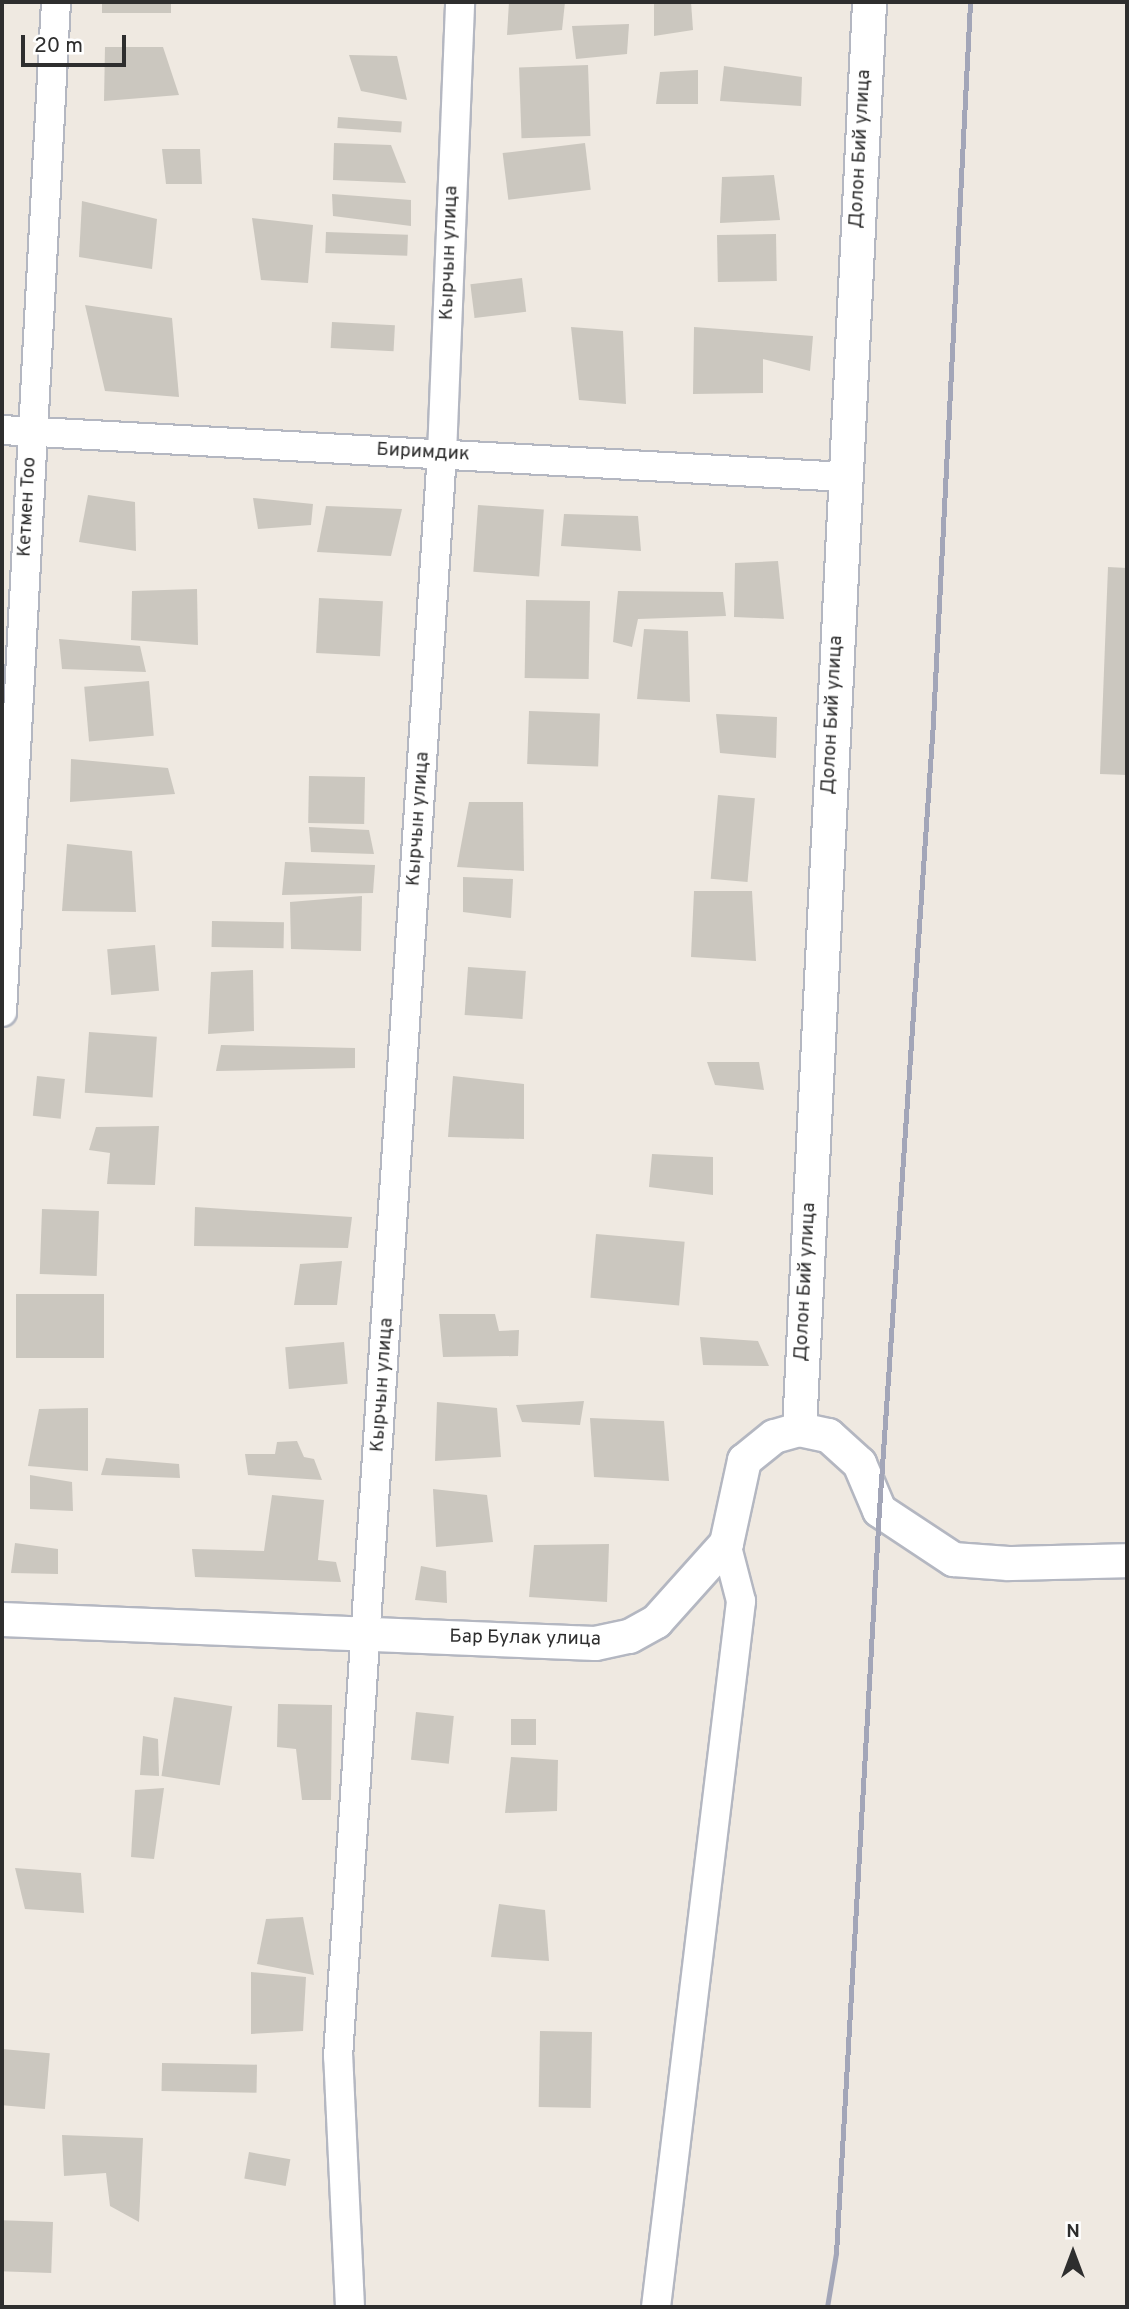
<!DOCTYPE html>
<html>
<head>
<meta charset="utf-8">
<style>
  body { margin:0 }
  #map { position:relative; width:1129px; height:2309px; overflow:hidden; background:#efe9e1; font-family:Overpass,sans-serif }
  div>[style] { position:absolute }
  .building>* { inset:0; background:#cbc7bf; transform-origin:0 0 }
  .roads { filter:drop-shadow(2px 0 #b4b7c1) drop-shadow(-2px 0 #b4b7c1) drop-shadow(0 2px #b4b7c1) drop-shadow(0 -2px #b4b7c1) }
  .minor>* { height:28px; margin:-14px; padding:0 14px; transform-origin:14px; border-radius:14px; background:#fff }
  .tertiary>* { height:33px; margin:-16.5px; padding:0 16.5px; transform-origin:16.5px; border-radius:16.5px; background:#fff }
  .rail>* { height:5px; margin:-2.5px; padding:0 2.5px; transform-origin:2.5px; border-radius:2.5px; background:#a3a6b8 }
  span { translate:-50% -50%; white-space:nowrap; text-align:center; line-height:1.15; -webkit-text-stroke:7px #fff; paint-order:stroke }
  .street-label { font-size:19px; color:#2e2e2e }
  .frame { position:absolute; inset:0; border:4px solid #2e2e2e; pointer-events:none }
  .north { position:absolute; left:1038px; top:2218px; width:70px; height:70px; -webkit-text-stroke:5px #fff; paint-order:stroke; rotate:0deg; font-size:19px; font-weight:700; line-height:28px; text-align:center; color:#2e2e2e }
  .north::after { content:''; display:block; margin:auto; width:24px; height:32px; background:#2e2e2e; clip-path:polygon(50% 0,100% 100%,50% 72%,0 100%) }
  .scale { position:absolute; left:21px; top:35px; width:105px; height:32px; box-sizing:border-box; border:4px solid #2e2e2e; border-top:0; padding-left:9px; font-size:21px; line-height:24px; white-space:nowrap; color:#2e2e2e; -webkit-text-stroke:5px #fff; paint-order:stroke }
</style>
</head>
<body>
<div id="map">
  <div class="building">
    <i style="left:102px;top:2px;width:69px;height:11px"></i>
    <i style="clip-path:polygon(509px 2px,565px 2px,562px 30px,507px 35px)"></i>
    <i style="clip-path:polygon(654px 2px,691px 2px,693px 30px,654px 36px)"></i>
    <i style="clip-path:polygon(629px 24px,627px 54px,576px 59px,572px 26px)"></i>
    <i style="clip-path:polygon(105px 47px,163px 47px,179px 95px,104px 101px)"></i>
    <i style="clip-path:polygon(349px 55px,397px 56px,407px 100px,361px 91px)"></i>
    <i style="left:588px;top:65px;width:71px;height:69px;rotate:88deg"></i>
    <i style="clip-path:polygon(724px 66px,802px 77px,801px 106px,720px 101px)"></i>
    <i style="clip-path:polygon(698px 70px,698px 104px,656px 104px,660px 72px)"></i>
    <i style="left:338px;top:117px;width:64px;height:11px;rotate:4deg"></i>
    <i style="clip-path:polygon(334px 143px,391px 145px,406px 183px,333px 180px)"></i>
    <i style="left:585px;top:143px;width:47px;height:83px;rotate:83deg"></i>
    <i style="clip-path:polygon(162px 149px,200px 149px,202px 184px,166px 184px)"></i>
    <i style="clip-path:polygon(774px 175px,780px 220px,720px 223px,722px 177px)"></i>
    <i style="clip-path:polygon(332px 194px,411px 200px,411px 226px,333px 216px)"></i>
    <i style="clip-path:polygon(82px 201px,157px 219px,152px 269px,79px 257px)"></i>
    <i style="clip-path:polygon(252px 218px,313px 225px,308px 283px,261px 280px)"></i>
    <i style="left:326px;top:232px;width:82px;height:21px;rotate:2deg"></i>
    <i style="left:776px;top:234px;width:47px;height:59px;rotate:89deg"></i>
    <i style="left:522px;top:278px;width:34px;height:52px;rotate:83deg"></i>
    <i style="clip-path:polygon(85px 305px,172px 318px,179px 397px,105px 391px)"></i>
    <i style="left:332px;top:322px;width:63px;height:26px;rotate:3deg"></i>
    <i style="clip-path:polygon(571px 327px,623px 331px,626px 404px,579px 400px)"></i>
    <i style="clip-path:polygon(694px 327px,813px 336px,810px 371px,763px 359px,763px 393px,693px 394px)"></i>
    <i style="clip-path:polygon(88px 495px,135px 502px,136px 551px,79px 542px)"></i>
    <i style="clip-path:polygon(253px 498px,313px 504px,311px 525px,258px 529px)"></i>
    <i style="left:478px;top:505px;width:66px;height:67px;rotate:4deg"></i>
    <i style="clip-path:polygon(326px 506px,402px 509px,391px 556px,317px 552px)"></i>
    <i style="clip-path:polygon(564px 514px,638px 516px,641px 551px,561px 546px)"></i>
    <i style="clip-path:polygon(778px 561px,784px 619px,734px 617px,735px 563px)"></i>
    <i style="clip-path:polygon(1108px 567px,1127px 568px,1127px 775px,1100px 774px)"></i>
    <i style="clip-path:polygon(197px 589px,198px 645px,131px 640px,132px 591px)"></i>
    <i style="clip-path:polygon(618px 591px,723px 592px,726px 616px,638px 619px,632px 647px,613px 642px)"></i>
    <i style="left:319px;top:598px;width:64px;height:55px;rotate:3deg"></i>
    <i style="left:526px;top:600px;width:64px;height:78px;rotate:1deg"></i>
    <i style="clip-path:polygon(644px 629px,688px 631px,690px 702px,637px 699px)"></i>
    <i style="clip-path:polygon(59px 639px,140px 646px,146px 672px,62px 669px)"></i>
    <i style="left:149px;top:681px;width:55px;height:65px;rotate:85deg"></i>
    <i style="left:529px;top:711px;width:71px;height:53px;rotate:2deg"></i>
    <i style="clip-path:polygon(716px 714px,777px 717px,776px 758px,720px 753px)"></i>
    <i style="clip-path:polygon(71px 759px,168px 768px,175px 794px,70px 802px)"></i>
    <i style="left:309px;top:776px;width:56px;height:47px;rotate:1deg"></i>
    <i style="left:718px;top:795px;width:37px;height:84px;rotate:5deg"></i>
    <i style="clip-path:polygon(469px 802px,523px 802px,524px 871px,457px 867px)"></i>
    <i style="clip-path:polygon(309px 827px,369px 830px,374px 854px,311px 852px)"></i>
    <i style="clip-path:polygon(67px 844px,132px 851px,136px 912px,62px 911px)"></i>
    <i style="clip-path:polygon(285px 862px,375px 865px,373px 893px,282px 895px)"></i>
    <i style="clip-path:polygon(463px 877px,513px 879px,511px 918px,463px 912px)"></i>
    <i style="clip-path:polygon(694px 891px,752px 891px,756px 961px,691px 957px)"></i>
    <i style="clip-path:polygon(362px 896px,361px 951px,291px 949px,290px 902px)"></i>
    <i style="left:212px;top:921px;width:72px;height:26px;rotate:1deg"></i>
    <i style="left:155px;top:945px;width:46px;height:48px;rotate:85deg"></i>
    <i style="left:468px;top:967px;width:58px;height:48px;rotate:4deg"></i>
    <i style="clip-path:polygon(253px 970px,254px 1031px,208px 1034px,211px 972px)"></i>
    <i style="left:89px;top:1032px;width:68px;height:61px;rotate:4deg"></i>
    <i style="clip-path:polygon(221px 1045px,355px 1048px,355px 1068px,216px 1071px)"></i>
    <i style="clip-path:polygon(707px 1062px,759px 1062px,764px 1090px,715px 1085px)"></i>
    <i style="left:37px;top:1076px;width:28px;height:40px;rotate:6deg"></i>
    <i style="clip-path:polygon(453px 1076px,524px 1084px,524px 1139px,448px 1137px)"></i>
    <i style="clip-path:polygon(159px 1126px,155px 1185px,107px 1184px,110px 1153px,89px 1150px,96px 1127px)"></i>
    <i style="clip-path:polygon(652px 1154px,713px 1157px,713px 1195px,649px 1187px)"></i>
    <i style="clip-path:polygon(195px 1207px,352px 1217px,348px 1248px,194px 1246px)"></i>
    <i style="left:42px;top:1209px;width:57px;height:65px;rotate:2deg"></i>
    <i style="left:596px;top:1234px;width:89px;height:64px;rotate:5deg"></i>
    <i style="clip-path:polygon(342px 1261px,337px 1305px,294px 1305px,300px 1264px)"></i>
    <i style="left:16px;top:1294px;width:88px;height:64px"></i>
    <i style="clip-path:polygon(439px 1314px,495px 1314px,499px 1331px,519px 1330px,518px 1356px,443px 1357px)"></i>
    <i style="clip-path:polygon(700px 1337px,758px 1341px,769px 1366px,703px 1365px)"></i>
    <i style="left:344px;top:1342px;width:42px;height:59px;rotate:85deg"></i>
    <i style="clip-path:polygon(584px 1401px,580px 1425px,522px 1422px,516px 1405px)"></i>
    <i style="clip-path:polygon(437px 1402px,497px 1408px,501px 1457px,435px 1461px)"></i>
    <i style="clip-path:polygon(88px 1408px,88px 1471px,28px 1466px,39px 1409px)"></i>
    <i style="clip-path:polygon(590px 1418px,664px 1421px,669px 1481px,594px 1477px)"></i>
    <i style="clip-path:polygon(297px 1441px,304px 1457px,314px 1459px,322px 1480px,248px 1475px,245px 1454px,275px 1454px,277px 1442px)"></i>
    <i style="clip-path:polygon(106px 1458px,179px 1464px,180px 1478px,101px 1475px)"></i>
    <i style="clip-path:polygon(30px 1475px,72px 1482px,73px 1511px,30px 1509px)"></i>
    <i style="clip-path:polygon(433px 1489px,487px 1495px,493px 1542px,436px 1547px)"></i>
    <i style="clip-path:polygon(272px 1495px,324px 1500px,318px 1560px,336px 1562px,341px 1582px,195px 1577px,192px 1549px,264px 1551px)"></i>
    <i style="clip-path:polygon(15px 1543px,58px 1549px,58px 1574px,11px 1573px)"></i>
    <i style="clip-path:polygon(609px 1544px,607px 1602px,529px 1597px,534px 1545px)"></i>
    <i style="clip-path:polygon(421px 1566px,446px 1571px,447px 1603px,415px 1600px)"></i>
    <i style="left:174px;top:1697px;width:59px;height:80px;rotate:9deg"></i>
    <i style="clip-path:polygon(278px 1704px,332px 1705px,331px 1800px,302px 1800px,296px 1749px,277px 1747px)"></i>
    <i style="left:416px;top:1712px;width:38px;height:48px;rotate:6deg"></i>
    <i style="left:511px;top:1719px;width:25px;height:26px"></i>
    <i style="clip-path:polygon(143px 1736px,158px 1739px,159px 1776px,140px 1775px)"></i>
    <i style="clip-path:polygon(511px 1757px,558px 1760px,557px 1811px,505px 1813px)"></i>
    <i style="clip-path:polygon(164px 1788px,154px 1859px,131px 1857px,135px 1790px)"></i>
    <i style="clip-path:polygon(15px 1868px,81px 1873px,84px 1913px,25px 1909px)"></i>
    <i style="clip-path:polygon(499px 1904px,545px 1910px,549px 1961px,491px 1957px)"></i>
    <i style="clip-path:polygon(303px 1917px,314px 1975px,257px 1964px,266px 1919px)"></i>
    <i style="clip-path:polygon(251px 1972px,306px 1977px,303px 2031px,251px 2034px)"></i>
    <i style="left:540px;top:2031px;width:52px;height:76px;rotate:1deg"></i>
    <i style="left:2px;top:2049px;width:48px;height:56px;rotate:5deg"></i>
    <i style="left:162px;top:2063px;width:95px;height:28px;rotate:1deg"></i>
    <i style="clip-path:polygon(62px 2135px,143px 2138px,139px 2222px,110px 2206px,106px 2173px,64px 2176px)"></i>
    <i style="left:249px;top:2152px;width:42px;height:27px;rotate:10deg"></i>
    <i style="left:53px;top:2222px;width:51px;height:51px;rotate:92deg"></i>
  </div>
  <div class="roads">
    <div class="minor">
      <i style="left:2px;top:430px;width:843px;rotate:3.19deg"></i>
      <i style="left:2px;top:1012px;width:1011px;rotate:-86.94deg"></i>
      <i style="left:350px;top:2307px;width:250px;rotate:-92.7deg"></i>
      <i style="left:338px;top:2057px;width:1606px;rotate:-86.29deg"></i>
      <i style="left:442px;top:454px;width:452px;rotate:-87.7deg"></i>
      <i style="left:656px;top:2307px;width:711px;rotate:-83.13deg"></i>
      <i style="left:741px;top:1601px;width:60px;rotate:-104.5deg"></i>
    </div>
    <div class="tertiary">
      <i style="left:799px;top:1429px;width:1429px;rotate:-87.19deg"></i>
      <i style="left:2px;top:1619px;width:593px;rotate:2.32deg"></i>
      <i style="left:595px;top:1643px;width:35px;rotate:-12deg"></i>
      <i style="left:629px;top:1636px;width:31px;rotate:-29deg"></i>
      <i style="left:656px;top:1621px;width:105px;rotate:-48.1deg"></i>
      <i style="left:726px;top:1543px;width:85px;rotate:-77.8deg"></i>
      <i style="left:744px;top:1460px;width:38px;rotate:-39deg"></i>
      <i style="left:774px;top:1436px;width:26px;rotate:-16deg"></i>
      <i style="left:799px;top:1429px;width:30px;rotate:12deg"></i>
      <i style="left:828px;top:1435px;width:42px;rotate:42.1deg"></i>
      <i style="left:859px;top:1463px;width:51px;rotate:66.9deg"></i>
      <i style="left:879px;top:1510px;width:89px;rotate:33.5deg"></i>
      <i style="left:953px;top:1559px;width:55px;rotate:4.2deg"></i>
      <i style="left:1008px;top:1563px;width:119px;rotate:-1.4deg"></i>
    </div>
  </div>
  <div class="rail">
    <i style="left:827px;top:2307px;width:55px;rotate:-80.5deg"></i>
    <i style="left:836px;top:2253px;width:744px;rotate:-86.69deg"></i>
    <i style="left:879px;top:1510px;width:791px;rotate:-86.08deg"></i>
    <i style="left:933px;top:721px;width:720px;rotate:-87.05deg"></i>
  </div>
  <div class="street-label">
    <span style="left:861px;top:149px;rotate:-87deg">Долон Бий улица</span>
    <span style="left:450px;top:253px;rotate:-88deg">Кырчын улица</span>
    <span style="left:423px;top:453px;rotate:3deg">Биримдик</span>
    <span style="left:28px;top:507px;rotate:-87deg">Кетмен Тоо</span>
    <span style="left:833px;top:715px;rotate:-87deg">Долон Бий улица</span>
    <span style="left:419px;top:819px;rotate:-86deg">Кырчын улица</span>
    <span style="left:806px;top:1282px;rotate:-87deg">Долон Бий улица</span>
    <span style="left:383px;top:1385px;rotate:-86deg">Кырчын улица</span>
    <span style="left:525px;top:1639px;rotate:1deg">Бар Булак улица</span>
  </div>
  <div class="frame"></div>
  <div class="north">N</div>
  <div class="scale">20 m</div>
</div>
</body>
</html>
